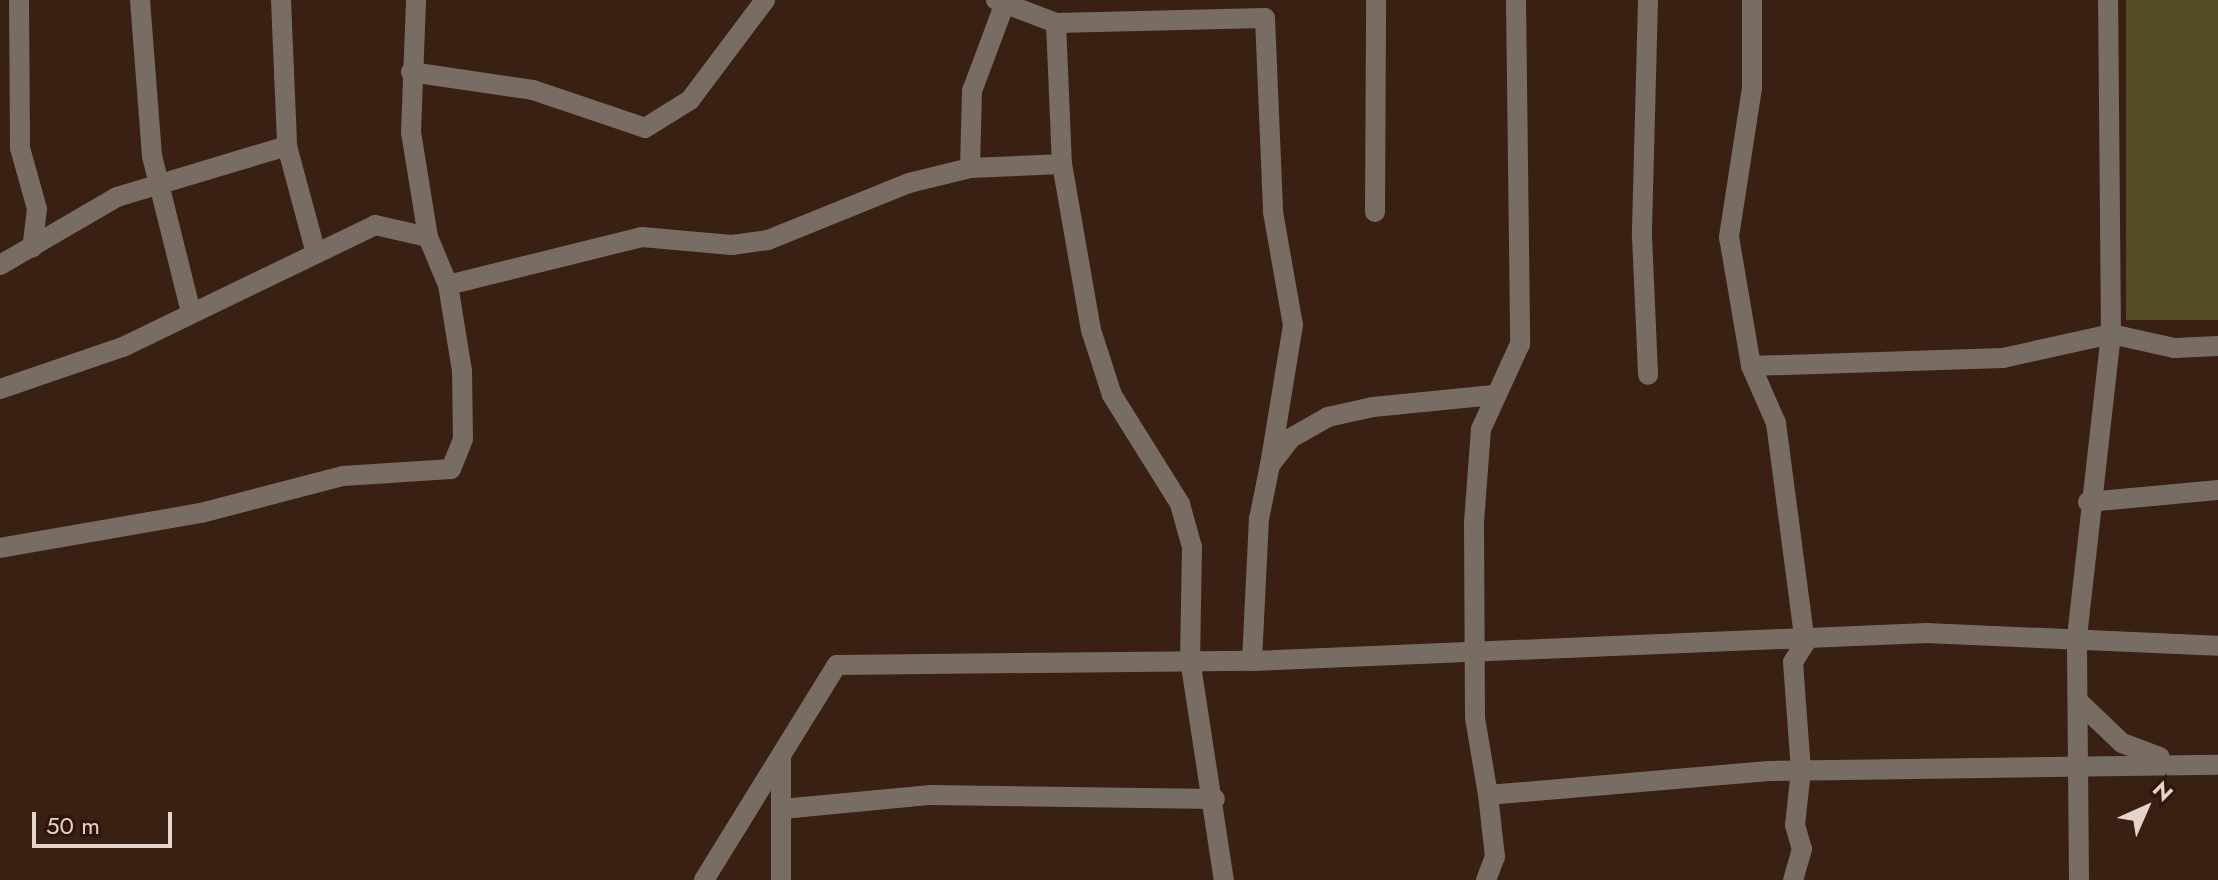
<!DOCTYPE html>
<html>
<head>
<meta charset="utf-8">
<style>
  body { margin:0 }
  #map { position:relative; width:2218px; height:880px; overflow:hidden; background:#3a1f13; font-family:Jost,sans-serif }
  div>[style] { position:absolute }
  .green>* { inset:0; background:#564c23; transform-origin:0 0 }
  .minor>* { height:20px; margin:-10px; padding:0 10px; transform-origin:10px; border-radius:10px; background:#776d62 }
  span { translate:-50% -50%; white-space:nowrap; text-align:center; line-height:1.15; -webkit-text-stroke:6px #30150a; paint-order:stroke }
  .north { position:absolute; left:2106px; top:768px; width:80px; height:80px; -webkit-text-stroke:6px #30150a; paint-order:stroke; rotate:45deg; font-size:22px; font-weight:700; line-height:32px; text-align:center; color:#e6d3cb }
  .north::after { content:''; display:block; margin:auto; width:28px; height:36px; background:#e6d3cb; clip-path:polygon(50% 0,100% 100%,50% 72%,0 100%) }
  .scale { position:absolute; left:32px; top:812px; width:140px; height:36px; box-sizing:border-box; border:4px solid #e6d3cb; border-top:0; padding-left:10px; font-size:24px; line-height:28px; white-space:nowrap; color:#e6d3cb; -webkit-text-stroke:6px #30150a; paint-order:stroke }
</style>
</head>
<body>
<div id="map">
  <div class="green">
    <i style="left:2126px;top:0;width:92px;height:320px"></i>
  </div>
  <div class="minor">
    <i style="left:19px;top:0;width:148px;rotate:89.6deg"></i>
    <i style="left:20px;top:148px;width:63px;rotate:74.4deg"></i>
    <i style="left:37px;top:209px;width:39px;rotate:97deg"></i>
    <i style="left:140px;top:0;width:156px;rotate:85.6deg"></i>
    <i style="left:152px;top:156px;width:162px;rotate:76deg"></i>
    <i style="left:281px;top:0;width:146px;rotate:87.6deg"></i>
    <i style="left:287px;top:146px;width:108px;rotate:74.9deg"></i>
    <i style="left:996px;top:0;width:64px;rotate:21deg"></i>
    <i style="left:1056px;top:23px;width:141px;rotate:87.6deg"></i>
    <i style="left:1062px;top:164px;width:169px;rotate:80.1deg"></i>
    <i style="left:1091px;top:330px;width:68px;rotate:72.1deg"></i>
    <i style="left:1112px;top:395px;width:128px;rotate:58deg"></i>
    <i style="left:1180px;top:504px;width:45px;rotate:74.4deg"></i>
    <i style="left:1192px;top:547px;width:112px;rotate:91deg"></i>
    <i style="left:1190px;top:659px;width:224px;rotate:81.3deg"></i>
    <i style="left:1516px;top:0;width:344px;rotate:89.3deg"></i>
    <i style="left:1520px;top:344px;width:94px;rotate:114.6deg"></i>
    <i style="left:1481px;top:429px;width:94px;rotate:94.3deg"></i>
    <i style="left:1474px;top:523px;width:195px;rotate:89.7deg"></i>
    <i style="left:1475px;top:718px;width:78px;rotate:80.4deg"></i>
    <i style="left:1488px;top:795px;width:282px;rotate:-4.9deg"></i>
    <i style="left:1769px;top:771px;width:449px;rotate:-0.8deg"></i>
    <i style="left:1648px;top:0;width:236px;rotate:91.5deg"></i>
    <i style="left:1642px;top:236px;width:139px;rotate:87.5deg"></i>
    <i style="left:1752px;top:0;width:88px;rotate:90deg"></i>
    <i style="left:1752px;top:88px;width:151px;rotate:98.8deg"></i>
    <i style="left:1729px;top:237px;width:131px;rotate:80.3deg"></i>
    <i style="left:1751px;top:366px;width:62px;rotate:66.3deg"></i>
    <i style="left:1776px;top:423px;width:222px;rotate:82.5deg"></i>
    <i style="left:1805px;top:643px;width:22px;rotate:122deg"></i>
    <i style="left:1793px;top:662px;width:108px;rotate:85.8deg"></i>
    <i style="left:1801px;top:770px;width:55px;rotate:96.2deg"></i>
    <i style="left:1795px;top:825px;width:25px;rotate:74deg"></i>
    <i style="left:1802px;top:849px;width:32px;rotate:106deg"></i>
    <i style="left:1056px;top:23px;width:209px;rotate:-1.4deg"></i>
    <i style="left:1265px;top:18px;width:194px;rotate:87.6deg"></i>
    <i style="left:1273px;top:212px;width:115px;rotate:80deg"></i>
    <i style="left:1293px;top:325px;width:142px;rotate:99.3deg"></i>
    <i style="left:411px;top:72px;width:123px;rotate:8.4deg"></i>
    <i style="left:533px;top:90px;width:118px;rotate:18.7deg"></i>
    <i style="left:645px;top:128px;width:53px;rotate:-31.9deg"></i>
    <i style="left:690px;top:100px;width:125px;rotate:-53.1deg"></i>
    <i style="left:970px;top:168px;width:77px;rotate:-88.5deg"></i>
    <i style="left:972px;top:91px;width:97px;rotate:-69.5deg"></i>
    <i style="left:1375px;top:212px;width:212px;rotate:-89.7deg"></i>
    <i style="left:0;top:265px;width:135px;rotate:-30.2deg"></i>
    <i style="left:117px;top:197px;width:177px;rotate:-16.7deg"></i>
    <i style="left:448px;top:285px;width:200px;rotate:-13.9deg"></i>
    <i style="left:642px;top:237px;width:90px;rotate:5.1deg"></i>
    <i style="left:732px;top:245px;width:36px;rotate:-8deg"></i>
    <i style="left:768px;top:240px;width:152px;rotate:-22deg"></i>
    <i style="left:909px;top:183px;width:63px;rotate:-13.8deg"></i>
    <i style="left:970px;top:168px;width:92px;rotate:-2.5deg"></i>
    <i style="left:1751px;top:366px;width:252px;rotate:-1.8deg"></i>
    <i style="left:2003px;top:358px;width:111px;rotate:-12.5deg"></i>
    <i style="left:2111px;top:334px;width:65px;rotate:12.5deg"></i>
    <i style="left:2174px;top:348px;width:44px;rotate:-2.6deg"></i>
    <i style="left:0;top:389px;width:130px;rotate:-18.9deg"></i>
    <i style="left:123px;top:347px;width:280px;rotate:-25.8deg"></i>
    <i style="left:375px;top:225px;width:54px;rotate:12.8deg"></i>
    <i style="left:428px;top:237px;width:106px;rotate:-99.2deg"></i>
    <i style="left:411px;top:132px;width:132px;rotate:-87.8deg"></i>
    <i style="left:2088px;top:502px;width:131px;rotate:-5.3deg"></i>
    <i style="left:0;top:548px;width:204px;rotate:-9.9deg"></i>
    <i style="left:201px;top:513px;width:147px;rotate:-14.6deg"></i>
    <i style="left:343px;top:476px;width:108px;rotate:-3.7deg"></i>
    <i style="left:451px;top:469px;width:32px;rotate:-68deg"></i>
    <i style="left:463px;top:439px;width:68px;rotate:-90.8deg"></i>
    <i style="left:462px;top:371px;width:87px;rotate:-99.2deg"></i>
    <i style="left:448px;top:285px;width:52px;rotate:-112.6deg"></i>
    <i style="left:1252px;top:661px;width:142px;rotate:-87.2deg"></i>
    <i style="left:1259px;top:519px;width:55px;rotate:-78.5deg"></i>
    <i style="left:1270px;top:465px;width:34px;rotate:-52deg"></i>
    <i style="left:1291px;top:438px;width:43px;rotate:-29.6deg"></i>
    <i style="left:1328px;top:417px;width:46px;rotate:-12.5deg"></i>
    <i style="left:1373px;top:407px;width:121px;rotate:-5.7deg"></i>
    <i style="left:2079px;top:702px;width:59px;rotate:43.6deg"></i>
    <i style="left:2122px;top:743px;width:40px;rotate:20.2deg"></i>
    <i style="left:782px;top:809px;width:150px;rotate:-5.4deg"></i>
    <i style="left:931px;top:795px;width:284px;rotate:0.8deg"></i>
    <i style="left:704px;top:880px;width:253px;rotate:-58.3deg"></i>
    <i style="left:837px;top:665px;width:415px;rotate:-0.6deg"></i>
    <i style="left:1252px;top:661px;width:675px;rotate:-2.38deg"></i>
    <i style="left:1926px;top:633px;width:292px;rotate:2.5deg"></i>
    <i style="left:781px;top:880px;width:121px;rotate:-90deg"></i>
    <i style="left:1486px;top:880px;width:25px;rotate:-69deg"></i>
    <i style="left:1495px;top:857px;width:62px;rotate:-96.4deg"></i>
    <i style="left:2079px;top:880px;width:243px;rotate:-90.5deg"></i>
    <i style="left:2077px;top:637px;width:305px;rotate:-83.6deg"></i>
    <i style="left:2111px;top:334px;width:334px;rotate:-90.5deg"></i>
  </div>
  <div class="north">N</div>
  <div class="scale">50 m</div>
</div>
</body>
</html>
